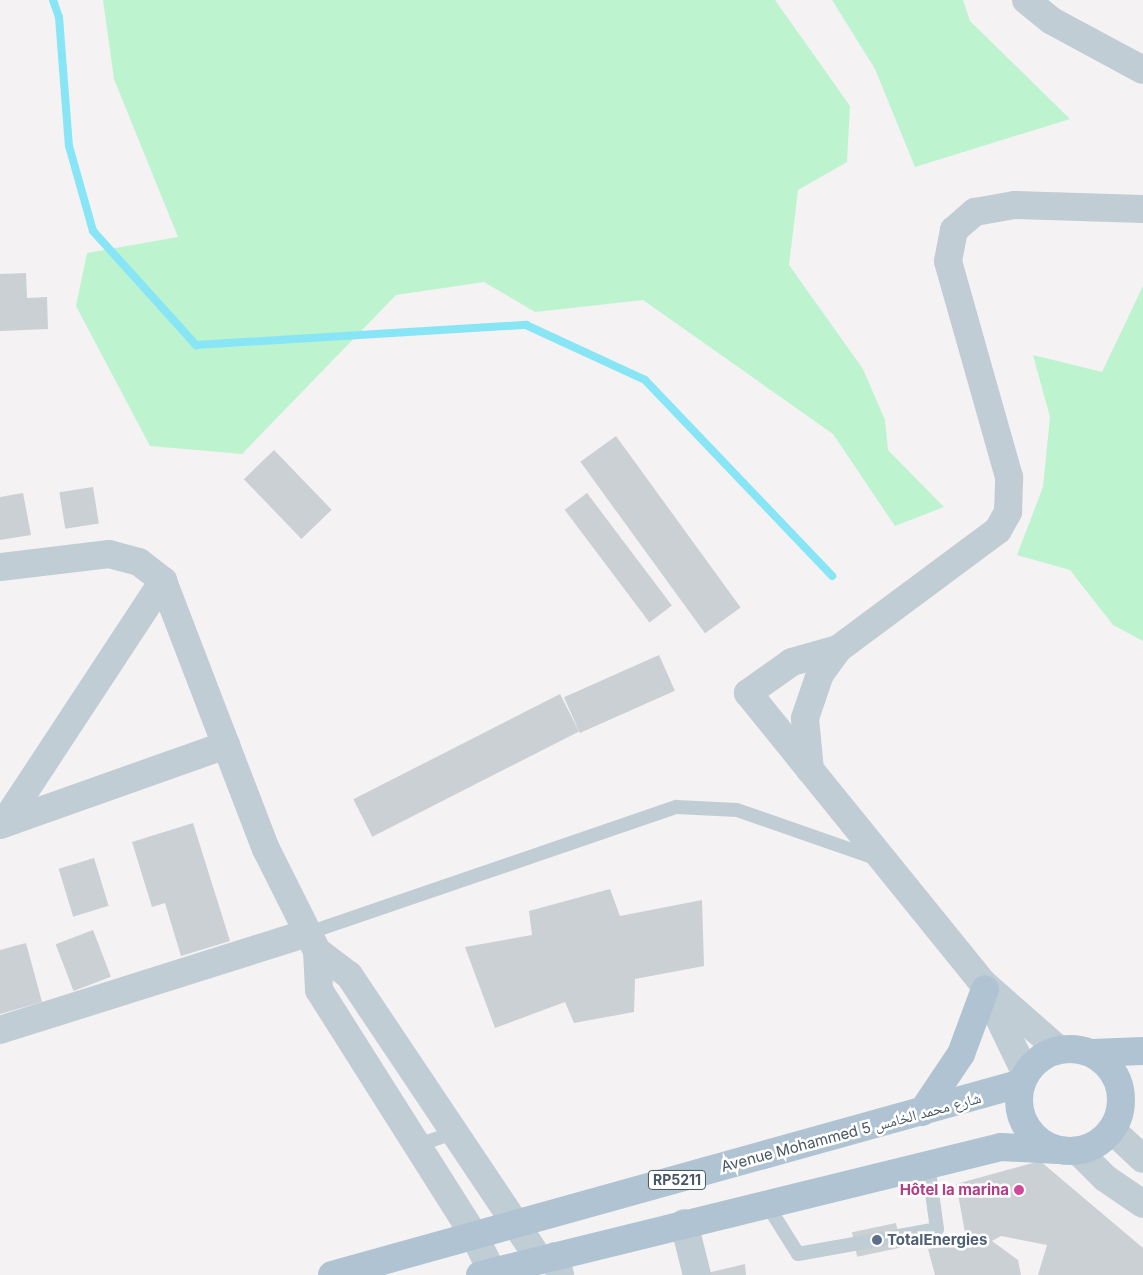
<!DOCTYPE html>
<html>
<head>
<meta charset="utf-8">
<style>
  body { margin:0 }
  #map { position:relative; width:1143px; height:1275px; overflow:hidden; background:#f4f2f2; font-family:Inter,"Noto Naskh Arabic",sans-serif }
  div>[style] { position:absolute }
  .green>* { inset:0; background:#bdf4cf }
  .stream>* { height:8px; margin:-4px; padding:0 4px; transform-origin:4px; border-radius:4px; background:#87e5f5 }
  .building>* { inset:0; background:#cbd0d4; transform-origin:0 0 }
  .service>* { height:14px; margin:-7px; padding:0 7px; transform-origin:7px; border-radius:7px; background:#c1cdd4 }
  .minor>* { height:28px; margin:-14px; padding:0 14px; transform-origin:14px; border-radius:14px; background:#c1cdd4 }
  .tertiary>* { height:28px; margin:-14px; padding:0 14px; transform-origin:14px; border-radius:14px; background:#c1cdd4 }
  .primary>* { height:28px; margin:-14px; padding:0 14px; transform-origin:14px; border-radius:14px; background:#afc3d2 }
  .primary>.ring { margin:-14px; padding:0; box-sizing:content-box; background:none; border:28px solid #afc3d2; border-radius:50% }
  .dots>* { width:14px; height:14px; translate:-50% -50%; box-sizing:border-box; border:2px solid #fff; border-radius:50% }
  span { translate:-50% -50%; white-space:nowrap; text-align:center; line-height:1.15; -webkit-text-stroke:5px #fff; paint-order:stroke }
  .shield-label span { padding:1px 4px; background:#fff; border:1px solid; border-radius:4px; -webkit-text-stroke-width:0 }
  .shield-label { font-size:14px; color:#475761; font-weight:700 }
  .street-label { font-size:15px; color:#475761 }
  .hotel-label { font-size:15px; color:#b23c85; font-weight:700 }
  .right { translate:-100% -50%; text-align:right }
  .service-label { font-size:15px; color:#4e5e75; font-weight:700 }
  .left { translate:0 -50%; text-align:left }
</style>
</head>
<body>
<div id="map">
  <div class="green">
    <i style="clip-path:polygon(103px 0,775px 0,850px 106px,847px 162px,798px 190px,789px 265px,863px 369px,885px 420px,888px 450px,944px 507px,895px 526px,833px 434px,643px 300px,535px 312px,484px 282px,396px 295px,242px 454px,150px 446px,76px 306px,87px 253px,178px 237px,114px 79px)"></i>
    <i style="clip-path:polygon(832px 0,963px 0,970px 21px,1070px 119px,915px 167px,875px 69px)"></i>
    <i style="clip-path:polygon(1143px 286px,1143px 641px,1113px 625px,1070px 570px,1017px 555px,1043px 487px,1050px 417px,1033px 355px,1102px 372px)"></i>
  </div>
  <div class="stream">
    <i style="left:53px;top:0;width:18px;rotate:71deg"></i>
    <i style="left:59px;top:17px;width:129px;rotate:85.6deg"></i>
    <i style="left:69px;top:146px;width:88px;rotate:74.2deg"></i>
    <i style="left:93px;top:231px;width:154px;rotate:47.9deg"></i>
    <i style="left:196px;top:345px;width:331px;rotate:-3.5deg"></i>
    <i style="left:526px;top:325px;width:131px;rotate:24.8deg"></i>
    <i style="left:645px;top:380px;width:271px;rotate:46.3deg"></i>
  </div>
  <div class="building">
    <i style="clip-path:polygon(26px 273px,27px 298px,47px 297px,48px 329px,0 331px,0 274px)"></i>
    <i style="left:616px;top:436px;width:212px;height:44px;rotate:54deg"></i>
    <i style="left:274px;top:450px;width:83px;height:42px;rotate:46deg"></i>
    <i style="left:93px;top:487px;width:37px;height:34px;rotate:81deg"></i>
    <i style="clip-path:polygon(23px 493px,31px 535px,0 540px,0 497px)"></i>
    <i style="left:587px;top:493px;width:141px;height:28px;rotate:53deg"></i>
    <i style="left:659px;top:655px;width:39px;height:104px;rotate:66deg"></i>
    <i style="left:560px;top:694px;width:42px;height:232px;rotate:63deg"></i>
    <i style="clip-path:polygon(193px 823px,230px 941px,181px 956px,165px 903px,152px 907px,132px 842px)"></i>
    <i style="left:94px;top:858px;width:50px;height:37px;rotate:73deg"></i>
    <i style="clip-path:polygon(610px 889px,620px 916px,702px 900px,704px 966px,635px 979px,634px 1012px,574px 1023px,565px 1002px,495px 1028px,465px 947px,532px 935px,529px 911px)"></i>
    <i style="left:93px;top:930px;width:50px;height:40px;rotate:69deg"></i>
    <i style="clip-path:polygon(26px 943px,42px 1002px,0 1014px,0 950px)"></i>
    <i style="clip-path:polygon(1040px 1161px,1143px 1248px,1143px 1275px,1038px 1275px,1047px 1245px,1001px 1236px,992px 1241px,1018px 1260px,1021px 1275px,935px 1275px,928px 1249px,967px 1243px,956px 1184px)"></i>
    <i style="left:896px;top:1223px;width:25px;height:45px;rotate:78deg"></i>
    <i style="clip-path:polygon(745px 1264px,746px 1275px,703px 1275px,703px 1274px)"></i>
  </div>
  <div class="service">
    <i style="left:308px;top:933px;width:390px;rotate:-18.9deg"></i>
    <i style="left:677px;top:807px;width:60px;rotate:2.9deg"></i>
    <i style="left:737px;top:810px;width:149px;rotate:19.2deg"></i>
    <i style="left:418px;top:1145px;width:39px;rotate:-19deg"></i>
    <i style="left:766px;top:1203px;width:60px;rotate:57.9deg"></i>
    <i style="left:798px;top:1254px;width:141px;rotate:-10.2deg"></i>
    <i style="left:937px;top:1229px;width:66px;rotate:-97.9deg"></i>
  </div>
  <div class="minor">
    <i style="left:1026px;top:0;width:33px;rotate:39deg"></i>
    <i style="left:1052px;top:21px;width:103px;rotate:28.3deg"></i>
    <i style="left:0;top:567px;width:110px;rotate:-6.8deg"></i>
    <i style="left:109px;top:554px;width:31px;rotate:15deg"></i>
    <i style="left:139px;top:562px;width:31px;rotate:38deg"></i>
    <i style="left:163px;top:581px;width:287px;rotate:69deg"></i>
    <i style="left:266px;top:849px;width:114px;rotate:63.4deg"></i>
    <i style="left:317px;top:951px;width:39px;rotate:87deg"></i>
    <i style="left:319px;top:990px;width:292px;rotate:57.7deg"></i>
    <i style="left:838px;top:649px;width:48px;rotate:164.2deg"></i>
    <i style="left:792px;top:662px;width:54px;rotate:144.8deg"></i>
    <i style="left:748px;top:693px;width:373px;rotate:51deg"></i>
    <i style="left:983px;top:983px;width:101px;rotate:41.4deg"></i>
    <i style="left:810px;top:770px;width:52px;rotate:-95.5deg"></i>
    <i style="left:805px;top:718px;width:46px;rotate:-71.2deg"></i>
    <i style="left:820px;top:674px;width:31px;rotate:-54deg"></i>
    <i style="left:838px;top:649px;width:199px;rotate:-36.6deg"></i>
    <i style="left:998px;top:530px;width:21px;rotate:-61deg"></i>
    <i style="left:1008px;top:512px;width:35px;rotate:-88deg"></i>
    <i style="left:1009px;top:477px;width:224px;rotate:-105.8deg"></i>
    <i style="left:948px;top:261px;width:32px;rotate:-79deg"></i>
    <i style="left:954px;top:230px;width:28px;rotate:-41deg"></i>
    <i style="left:975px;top:212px;width:40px;rotate:-10deg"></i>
    <i style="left:1014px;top:205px;width:129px;rotate:1.8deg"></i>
    <i style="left:4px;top:823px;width:290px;rotate:-56.7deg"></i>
    <i style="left:0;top:825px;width:240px;rotate:-19.5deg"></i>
    <i style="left:317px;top:951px;width:40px;rotate:37deg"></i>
    <i style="left:349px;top:975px;width:343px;rotate:56.2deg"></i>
    <i style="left:986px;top:991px;width:92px;rotate:64.3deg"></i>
    <i style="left:0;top:1030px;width:323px;rotate:-17.5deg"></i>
    <i style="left:1112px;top:1130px;width:42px;rotate:43.1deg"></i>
    <i style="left:1078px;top:1151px;width:38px;rotate:45deg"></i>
    <i style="left:1105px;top:1178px;width:46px;rotate:34.4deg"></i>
    <i style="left:684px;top:1223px;width:54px;rotate:76deg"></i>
    <i style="left:555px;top:1256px;width:20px;rotate:75deg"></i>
  </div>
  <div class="tertiary">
    <i style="left:475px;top:1237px;width:39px;rotate:64deg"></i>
  </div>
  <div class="primary">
    <i class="ring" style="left:1019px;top:1049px;width:74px;height:74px"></i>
    <i style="left:1092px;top:1053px;width:51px;rotate:-2.2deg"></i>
    <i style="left:922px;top:1112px;width:70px;rotate:-56.1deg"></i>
    <i style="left:961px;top:1054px;width:69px;rotate:-69.7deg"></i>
    <i style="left:332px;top:1275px;width:716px;rotate:-15.55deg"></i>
    <i style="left:480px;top:1275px;width:536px;rotate:-13.8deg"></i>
    <i style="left:1001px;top:1147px;width:57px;rotate:3deg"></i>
  </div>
  <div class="dots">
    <i style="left:1019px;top:1190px;background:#d1479c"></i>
    <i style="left:877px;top:1240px;background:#5c6f8a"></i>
  </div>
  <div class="shield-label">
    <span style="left:677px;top:1180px">RP5211</span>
  </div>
  <div class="street-label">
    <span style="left:851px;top:1132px;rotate:-15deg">Avenue Mohammed 5 شارع محمد الخامس</span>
  </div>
  <div class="hotel-label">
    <span class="right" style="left:1009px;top:1190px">Hôtel la marina</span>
  </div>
  <div class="service-label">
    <span class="left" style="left:887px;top:1240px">TotalEnergies</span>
  </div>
</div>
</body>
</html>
